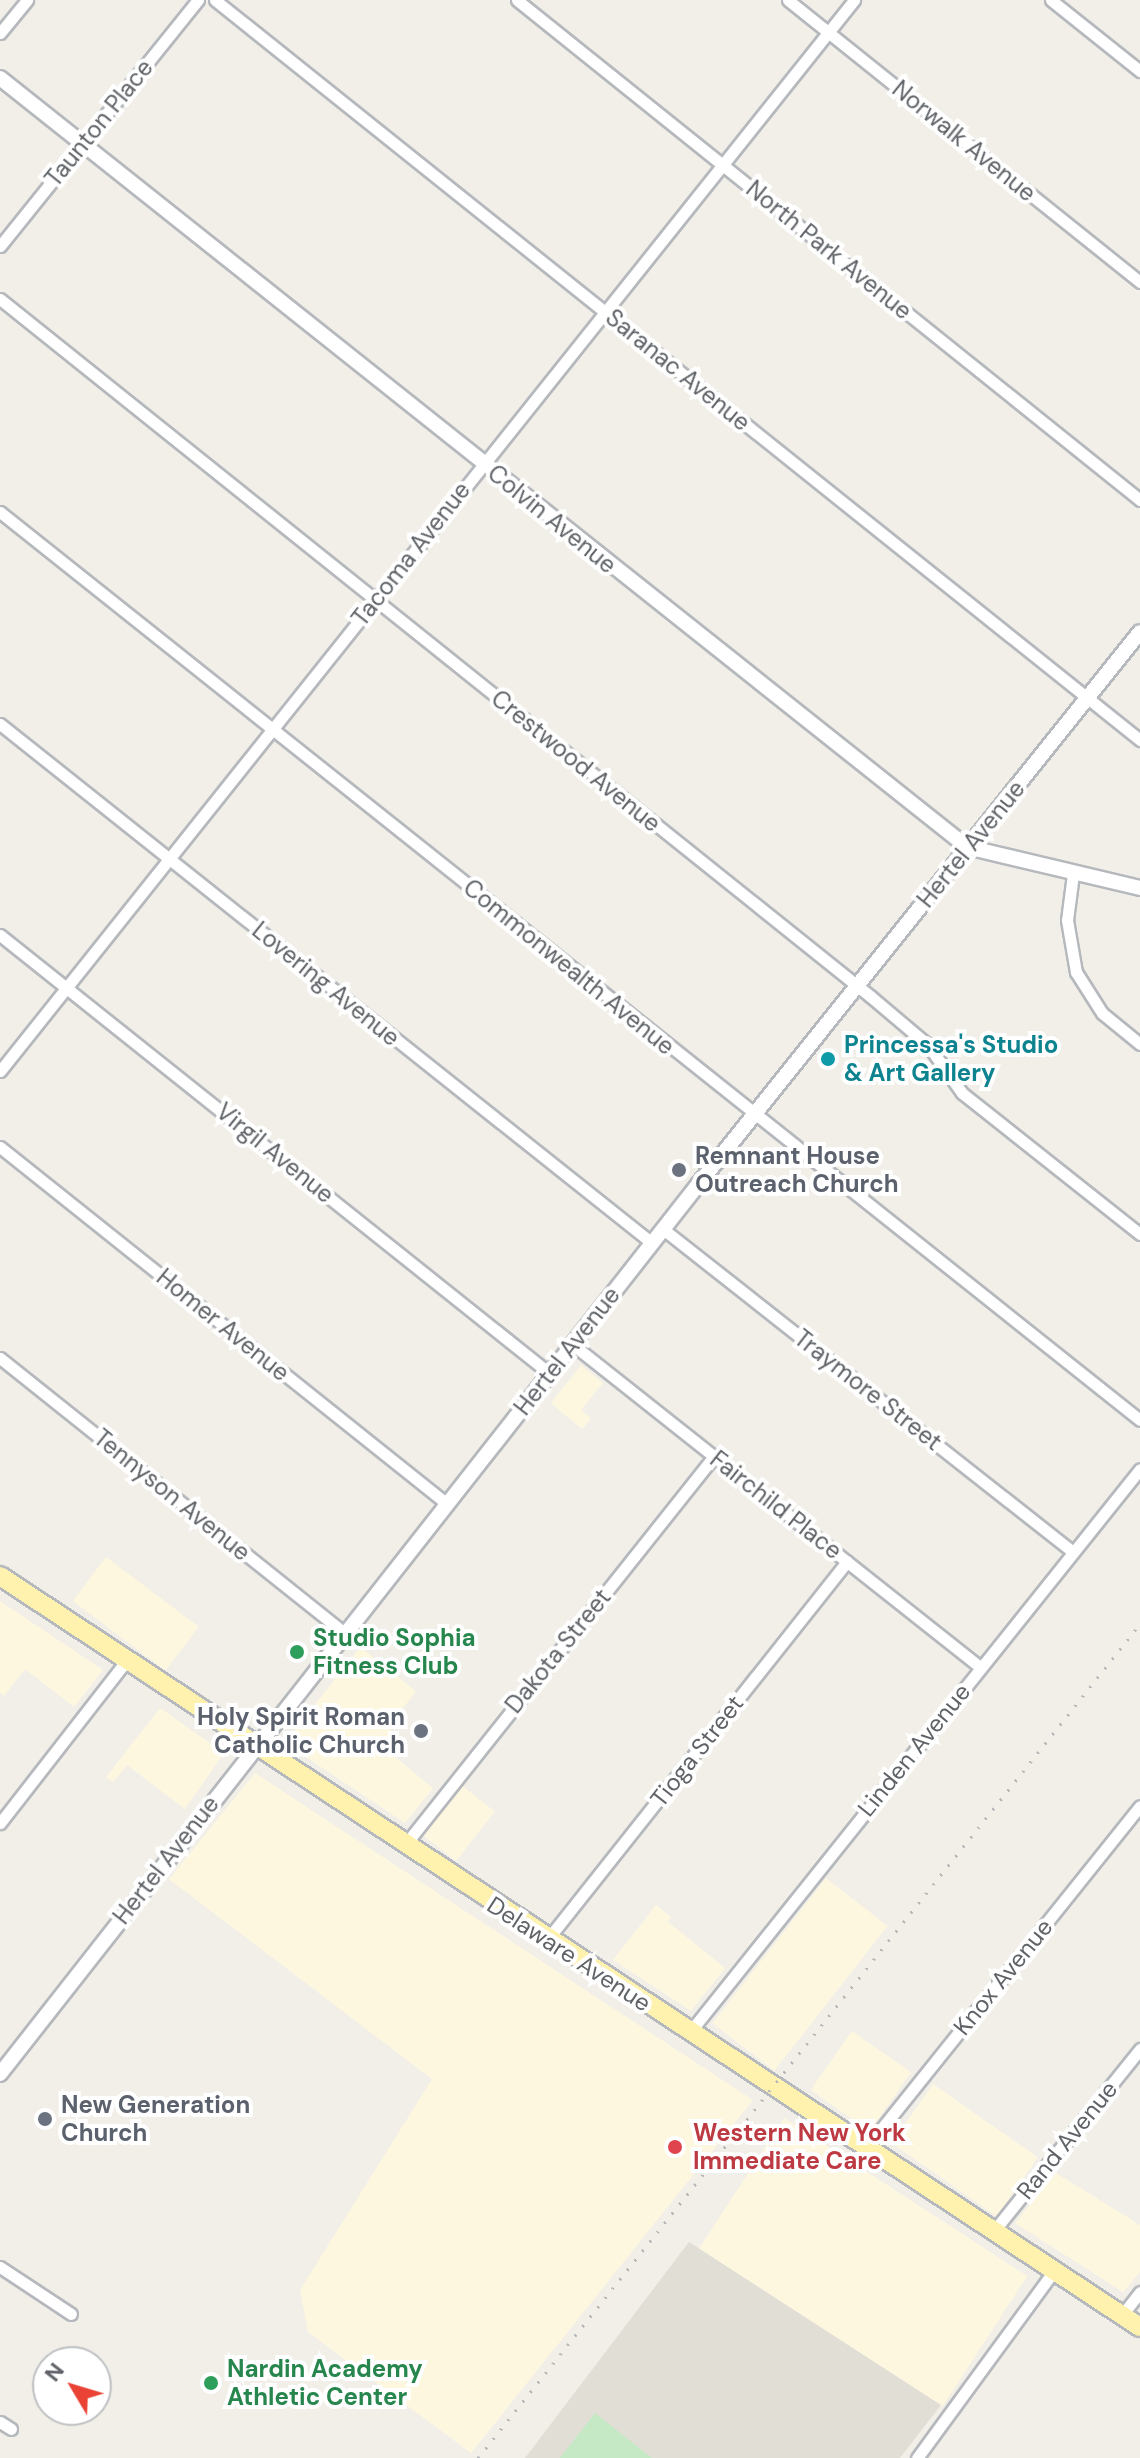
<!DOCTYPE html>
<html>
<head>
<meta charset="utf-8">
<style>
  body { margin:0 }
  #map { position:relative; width:1140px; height:2458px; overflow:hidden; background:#f1efe8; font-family:"DM Sans",sans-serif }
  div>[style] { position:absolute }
  .commercial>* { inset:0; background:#fef7e0; transform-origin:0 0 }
  .education>* { inset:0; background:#e1ded6 }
  .green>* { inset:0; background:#c5e8c5 }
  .roads { filter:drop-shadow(2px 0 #b5b8bc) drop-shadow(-2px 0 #b5b8bc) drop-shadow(0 2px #b5b8bc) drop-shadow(0 -2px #b5b8bc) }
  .minor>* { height:11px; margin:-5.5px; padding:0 5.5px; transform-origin:5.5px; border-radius:5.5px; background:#fff }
  .tertiary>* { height:14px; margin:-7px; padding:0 7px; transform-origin:7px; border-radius:7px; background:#fff }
  .primary>* { height:18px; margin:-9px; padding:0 9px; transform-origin:9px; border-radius:9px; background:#fff2af }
  .rail>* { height:3px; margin-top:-1.5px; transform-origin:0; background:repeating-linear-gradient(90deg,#b6b7b8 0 2px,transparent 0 12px) }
  .dots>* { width:22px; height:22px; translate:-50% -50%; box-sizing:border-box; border:4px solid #fff; border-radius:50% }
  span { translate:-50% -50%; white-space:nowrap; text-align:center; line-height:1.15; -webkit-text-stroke:8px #fff; paint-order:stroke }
  .street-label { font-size:24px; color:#5f6368 }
  .culture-label { font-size:24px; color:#0d838f; font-weight:700 }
  .left { translate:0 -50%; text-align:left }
  .worship-label { font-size:24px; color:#5b616d; font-weight:700 }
  .right { translate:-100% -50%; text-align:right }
  .leisure-label { font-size:24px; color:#27864d; font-weight:700 }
  .health-label { font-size:24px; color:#be3a42; font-weight:700 }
  .north { position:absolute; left:32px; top:2346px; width:80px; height:80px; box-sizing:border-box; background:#fff; border:2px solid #bfc1c3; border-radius:50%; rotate:308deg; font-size:22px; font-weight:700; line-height:32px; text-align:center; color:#5f6368 }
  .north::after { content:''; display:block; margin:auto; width:28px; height:36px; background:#ea4335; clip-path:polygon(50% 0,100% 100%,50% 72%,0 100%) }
</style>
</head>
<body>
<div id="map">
  <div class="commercial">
    <i style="clip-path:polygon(581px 1365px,603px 1383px,581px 1410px,591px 1418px,582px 1429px,551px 1403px)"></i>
    <i style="left:106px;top:1557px;width:116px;height:55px;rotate:37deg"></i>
    <i style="clip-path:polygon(0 1601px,103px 1670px,74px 1707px,25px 1669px,4px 1696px,0 1693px)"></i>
    <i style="clip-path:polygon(360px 1647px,416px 1691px,388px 1728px,406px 1742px,395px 1757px,433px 1788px,405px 1823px,285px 1743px)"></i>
    <i style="clip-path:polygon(160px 1708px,224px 1753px,185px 1809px,127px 1765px,113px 1782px,106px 1777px)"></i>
    <i style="clip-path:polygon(255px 1773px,753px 2100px,471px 2453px,308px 2332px,300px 2290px,432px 2079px,169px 1879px)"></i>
    <i style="left:461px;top:1785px;width:43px;height:63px;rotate:38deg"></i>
    <i style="left:826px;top:1878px;width:78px;height:184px;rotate:38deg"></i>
    <i style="clip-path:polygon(656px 1905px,671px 1917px,668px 1922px,725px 1968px,691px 2011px,613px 1960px)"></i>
    <i style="left:852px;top:2031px;width:72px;height:72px;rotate:35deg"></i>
    <i style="left:933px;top:2084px;width:128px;height:72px;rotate:35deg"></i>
    <i style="left:784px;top:2118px;width:290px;height:156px;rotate:33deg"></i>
    <i style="clip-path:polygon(1056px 2173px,1140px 2225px,1140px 2272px,1123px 2292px,1015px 2223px)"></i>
  </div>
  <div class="education">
    <i style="clip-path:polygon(689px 2242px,941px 2405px,900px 2458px,525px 2458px)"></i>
  </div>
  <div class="green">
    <i style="clip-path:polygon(595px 2413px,652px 2458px,560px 2458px)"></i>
  </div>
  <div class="roads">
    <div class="minor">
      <i style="left:215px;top:0;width:1185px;rotate:38.66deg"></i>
      <i style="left:517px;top:0;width:799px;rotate:38.75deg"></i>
      <i style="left:788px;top:0;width:451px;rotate:38.7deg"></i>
      <i style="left:1051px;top:0;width:114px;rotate:38.6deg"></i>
      <i style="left:0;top:33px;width:43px;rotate:-50.7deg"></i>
      <i style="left:0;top:246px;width:316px;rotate:-51.2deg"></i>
      <i style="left:0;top:299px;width:1115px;rotate:38.7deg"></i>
      <i style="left:870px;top:996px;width:76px;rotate:40.2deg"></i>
      <i style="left:928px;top:1045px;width:59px;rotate:54.7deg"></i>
      <i style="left:962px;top:1093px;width:227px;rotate:38.4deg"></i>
      <i style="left:0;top:512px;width:1457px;rotate:38.54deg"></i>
      <i style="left:0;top:724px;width:833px;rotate:38.52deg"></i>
      <i style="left:1073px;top:874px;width:46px;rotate:97.4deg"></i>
      <i style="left:1067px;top:920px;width:53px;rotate:80.2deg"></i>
      <i style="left:1076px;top:972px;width:49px;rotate:57.6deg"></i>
      <i style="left:1102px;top:1013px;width:49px;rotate:39.2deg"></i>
      <i style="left:0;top:935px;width:702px;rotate:38.58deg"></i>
      <i style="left:0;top:1071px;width:1370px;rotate:-51.43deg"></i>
      <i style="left:0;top:1147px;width:571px;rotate:38.6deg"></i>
      <i style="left:663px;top:1229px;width:522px;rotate:38.23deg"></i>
      <i style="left:572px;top:1344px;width:520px;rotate:38.37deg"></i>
      <i style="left:0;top:1358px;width:440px;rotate:38.6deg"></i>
      <i style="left:0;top:1823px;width:205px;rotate:-52.1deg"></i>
      <i style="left:404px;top:1846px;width:498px;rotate:-51.5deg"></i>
      <i style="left:547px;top:1940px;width:483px;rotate:-51.6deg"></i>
      <i style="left:689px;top:2033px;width:722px;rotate:-51.35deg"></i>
      <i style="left:866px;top:2148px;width:438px;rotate:-51.3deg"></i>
      <i style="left:993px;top:2232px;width:235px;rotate:-51.2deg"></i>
      <i style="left:0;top:2267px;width:85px;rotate:33.5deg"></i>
      <i style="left:1122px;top:2315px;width:29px;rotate:-52deg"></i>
      <i style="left:0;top:2422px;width:13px;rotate:32deg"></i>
      <i style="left:917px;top:2458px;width:232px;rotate:-53.8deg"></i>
    </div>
    <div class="tertiary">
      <i style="left:0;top:78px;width:1235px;rotate:38.49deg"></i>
      <i style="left:967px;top:847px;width:178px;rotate:13.3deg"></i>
      <i style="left:0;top:2074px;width:1129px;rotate:-51.87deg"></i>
      <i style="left:697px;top:1186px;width:709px;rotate:-51.35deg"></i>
    </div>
    <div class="primary">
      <i style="left:0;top:1576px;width:1365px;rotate:33.38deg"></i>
    </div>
  </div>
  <div class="rail">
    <i style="left:478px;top:2458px;width:1065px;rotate:-51.56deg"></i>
  </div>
  <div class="dots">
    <i style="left:828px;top:1059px;background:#0f9aa8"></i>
    <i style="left:679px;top:1170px;background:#6b7280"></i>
    <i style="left:297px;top:1652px;background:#2e9e5b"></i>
    <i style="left:421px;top:1731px;background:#6b7280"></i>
    <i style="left:45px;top:2119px;background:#6b7280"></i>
    <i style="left:675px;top:2147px;background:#e0444e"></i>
    <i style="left:211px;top:2383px;background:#2e9e5b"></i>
  </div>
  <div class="street-label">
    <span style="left:99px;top:123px;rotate:-51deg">Taunton Place</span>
    <span style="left:964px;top:141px;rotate:39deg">Norwalk Avenue</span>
    <span style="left:829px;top:250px;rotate:39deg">North Park Avenue</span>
    <span style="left:678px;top:370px;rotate:39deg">Saranac Avenue</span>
    <span style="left:552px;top:519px;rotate:39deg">Colvin Avenue</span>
    <span style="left:411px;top:554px;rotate:-52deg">Tacoma Avenue</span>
    <span style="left:576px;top:761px;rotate:39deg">Crestwood Avenue</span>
    <span style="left:971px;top:844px;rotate:-51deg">Hertel Avenue</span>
    <span style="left:569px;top:967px;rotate:39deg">Commonwealth Avenue</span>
    <span style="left:326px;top:984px;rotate:39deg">Lovering Avenue</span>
    <span style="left:275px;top:1153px;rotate:39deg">Virgil Avenue</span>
    <span style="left:223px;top:1325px;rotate:39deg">Homer Avenue</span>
    <span style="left:567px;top:1351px;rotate:-52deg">Hertel Avenue</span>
    <span style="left:868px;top:1390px;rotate:38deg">Traymore Street</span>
    <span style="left:172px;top:1495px;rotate:39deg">Tennyson Avenue</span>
    <span style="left:776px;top:1505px;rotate:38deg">Fairchild Place</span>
    <span style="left:558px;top:1651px;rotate:-51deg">Dakota Street</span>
    <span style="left:914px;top:1750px;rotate:-51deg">Linden Avenue</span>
    <span style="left:697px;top:1751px;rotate:-52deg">Tioga Street</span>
    <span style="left:166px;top:1860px;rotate:-52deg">Hertel Avenue</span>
    <span style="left:569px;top:1954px;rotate:33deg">Delaware Avenue</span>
    <span style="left:1003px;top:1977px;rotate:-51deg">Knox Avenue</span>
    <span style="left:1067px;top:2140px;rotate:-51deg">Rand Avenue</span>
  </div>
  <div class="culture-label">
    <span class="left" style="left:844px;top:1059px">Princessa's Studio<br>&amp; Art Gallery</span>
  </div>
  <div class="worship-label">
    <span class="left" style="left:695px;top:1170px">Remnant House<br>Outreach Church</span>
    <span class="right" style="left:405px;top:1731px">Holy Spirit Roman<br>Catholic Church</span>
    <span class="left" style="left:61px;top:2119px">New Generation<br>Church</span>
  </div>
  <div class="leisure-label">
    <span class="left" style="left:313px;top:1652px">Studio Sophia<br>Fitness Club</span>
    <span class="left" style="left:227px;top:2383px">Nardin Academy<br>Athletic Center</span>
  </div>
  <div class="health-label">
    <span class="left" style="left:693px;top:2147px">Western New York<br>Immediate Care</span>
  </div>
  <div class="north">N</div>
</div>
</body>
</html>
